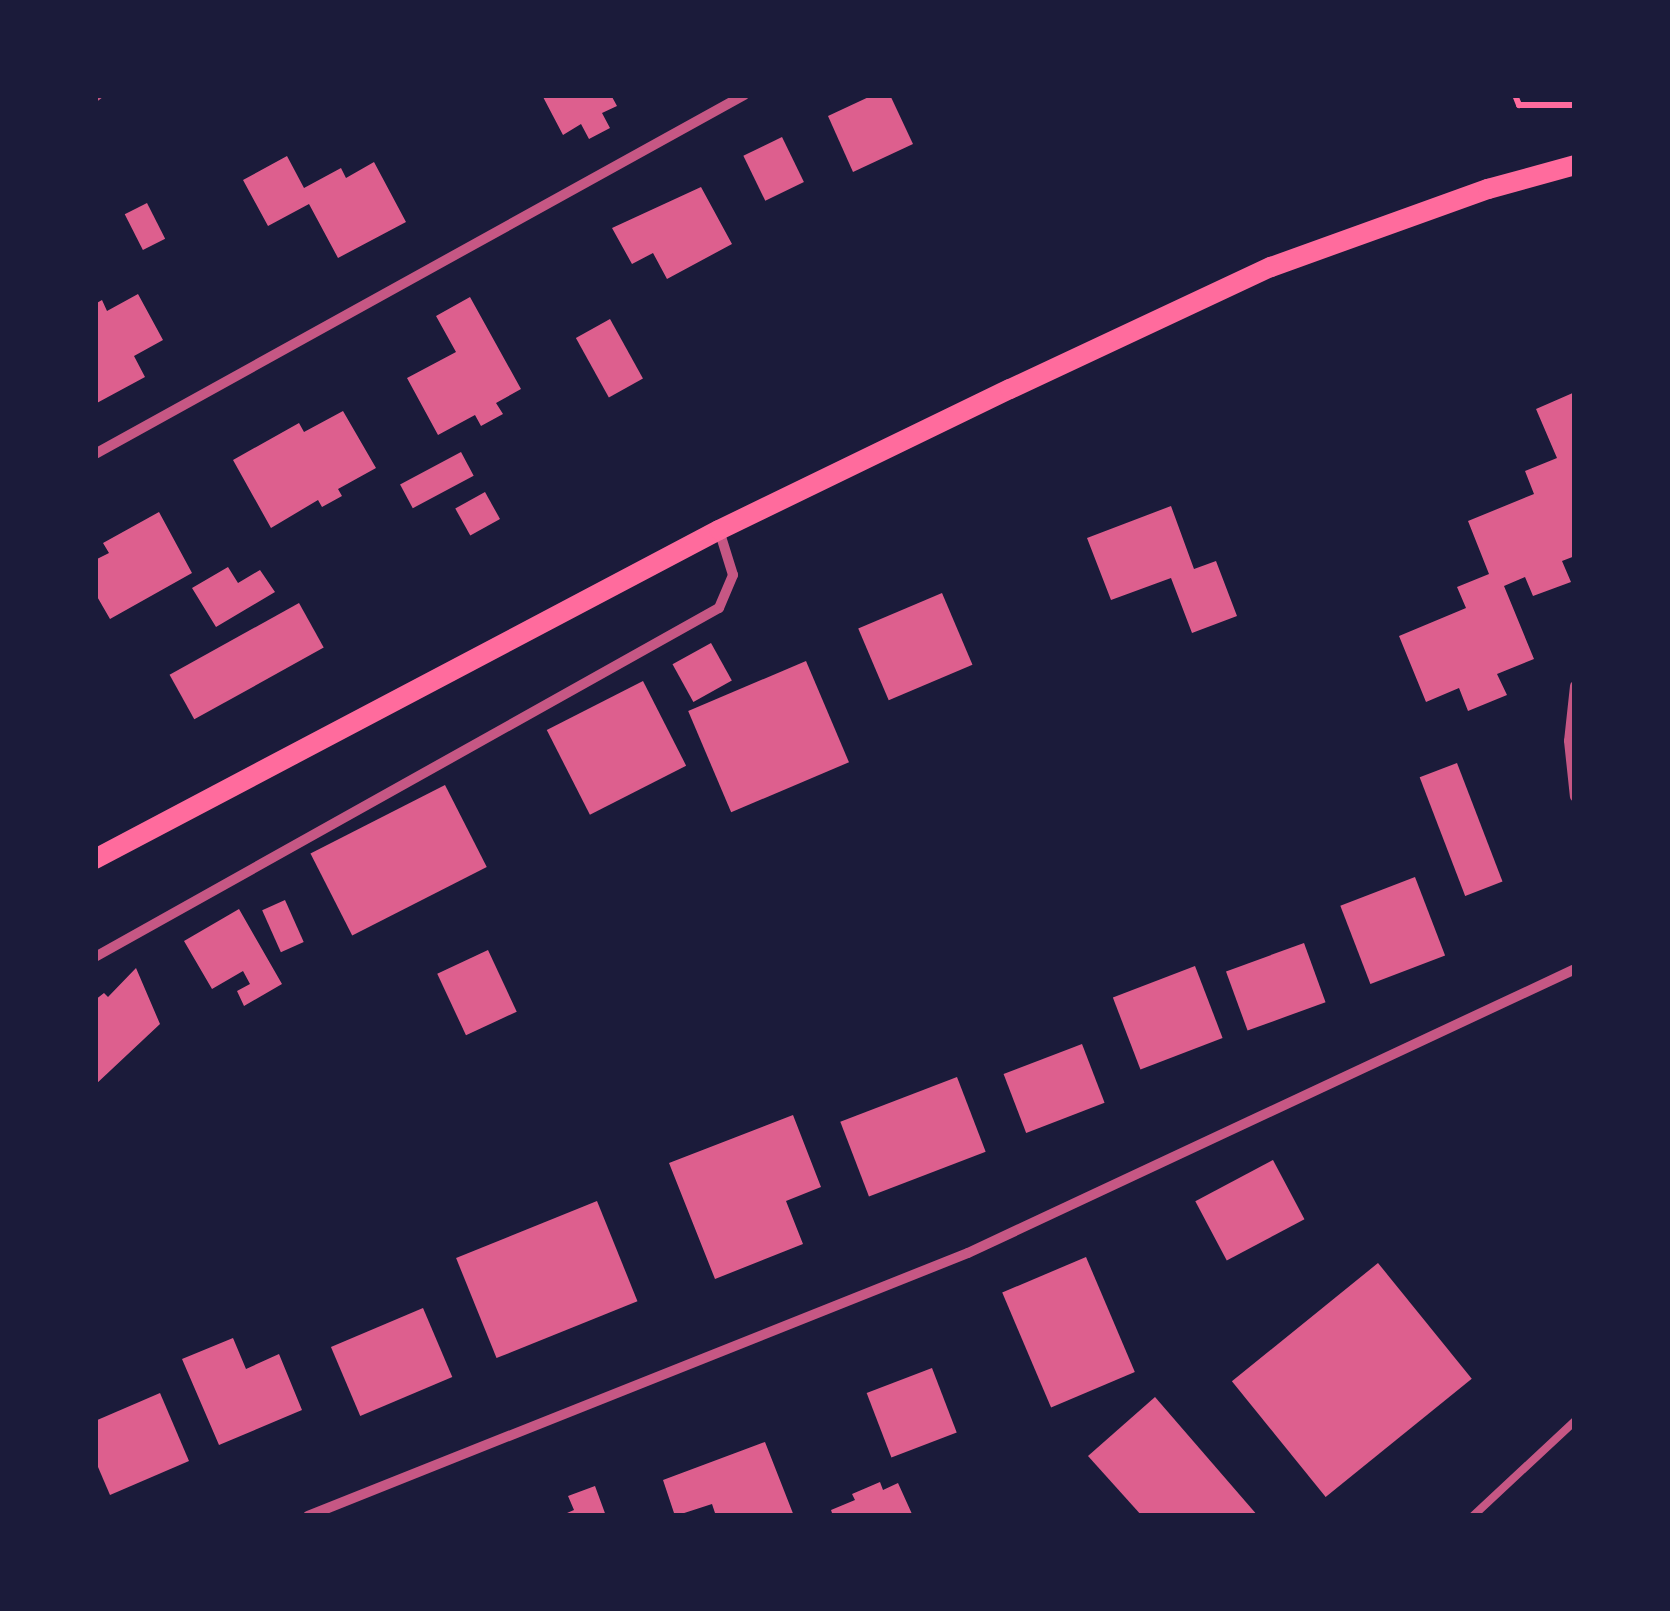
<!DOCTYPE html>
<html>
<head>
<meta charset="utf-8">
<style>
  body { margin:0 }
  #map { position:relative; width:1670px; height:1611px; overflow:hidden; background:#1b1b3a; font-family:"Noto Sans",sans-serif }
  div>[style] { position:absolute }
  .building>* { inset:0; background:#dd5f8e; transform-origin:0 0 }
  .path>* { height:6px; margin:-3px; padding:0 3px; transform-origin:3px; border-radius:3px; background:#ff6b9d }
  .service>* { height:8px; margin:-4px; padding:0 4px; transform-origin:4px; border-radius:4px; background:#c65784 }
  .minor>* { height:10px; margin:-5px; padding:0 5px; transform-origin:5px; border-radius:5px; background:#c65784 }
  .secondary>* { height:20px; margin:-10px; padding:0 10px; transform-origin:10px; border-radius:10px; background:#ff6b9d }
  span { translate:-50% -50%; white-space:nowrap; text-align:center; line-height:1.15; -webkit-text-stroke:8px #1b1b3a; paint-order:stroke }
  .frame { position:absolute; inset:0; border:98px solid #1b1b3a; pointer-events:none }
</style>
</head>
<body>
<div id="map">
  <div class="building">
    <i style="clip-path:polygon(542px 95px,611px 95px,617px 106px,602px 113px,610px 128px,589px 139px,581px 124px,563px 135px)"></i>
    <i style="clip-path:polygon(873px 95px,890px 95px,913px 144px,853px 172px,828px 116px)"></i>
    <i style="left:782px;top:137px;width:50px;height:43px;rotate:64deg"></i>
    <i style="clip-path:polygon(287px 156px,304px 188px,341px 168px,346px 178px,374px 162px,406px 222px,338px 258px,309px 204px,268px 226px,243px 180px)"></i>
    <i style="clip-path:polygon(701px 187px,732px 244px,667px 279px,653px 253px,632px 264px,612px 228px)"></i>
    <i style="left:147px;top:203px;width:40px;height:25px;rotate:63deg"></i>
    <i style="clip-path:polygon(138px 294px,163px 340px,134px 356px,145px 377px,95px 404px,95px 304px,102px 300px,107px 311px)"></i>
    <i style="clip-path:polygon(470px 297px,521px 389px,496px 403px,503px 414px,481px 426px,475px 415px,438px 435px,407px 378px,456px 352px,436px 316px)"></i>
    <i style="left:610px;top:319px;width:68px;height:39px;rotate:61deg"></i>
    <i style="clip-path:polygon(1575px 392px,1575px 556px,1562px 561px,1571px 582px,1533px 596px,1525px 577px,1504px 586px,1534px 659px,1497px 674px,1507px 695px,1468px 711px,1459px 688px,1426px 702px,1399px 636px,1466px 608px,1457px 587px,1489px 574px,1468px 521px,1534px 494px,1525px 471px,1557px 458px,1536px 409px)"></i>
    <i style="clip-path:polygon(343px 411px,376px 468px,338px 489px,342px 496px,322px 507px,318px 500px,271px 528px,233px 460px,299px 423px,304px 432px)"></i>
    <i style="left:461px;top:452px;width:27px;height:69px;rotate:62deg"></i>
    <i style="left:485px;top:492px;width:31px;height:34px;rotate:61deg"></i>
    <i style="clip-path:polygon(1171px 506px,1194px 569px,1216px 561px,1237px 616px,1192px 633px,1171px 578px,1111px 600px,1087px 538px)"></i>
    <i style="clip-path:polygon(159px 512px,192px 573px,110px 619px,95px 593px,95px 560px,109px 553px,103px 543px)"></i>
    <i style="clip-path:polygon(228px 567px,238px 583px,260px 570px,275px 592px,216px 627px,192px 588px)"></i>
    <i style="left:942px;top:593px;width:78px;height:91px;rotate:67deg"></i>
    <i style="left:299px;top:603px;width:51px;height:148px;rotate:61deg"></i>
    <i style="left:711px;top:643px;width:43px;height:44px;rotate:61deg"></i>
    <i style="left:806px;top:661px;width:110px;height:128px;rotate:67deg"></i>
    <i style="left:643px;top:681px;width:95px;height:108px;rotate:63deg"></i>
    <i style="left:1457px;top:763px;width:127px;height:40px;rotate:69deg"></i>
    <i style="left:445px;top:785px;width:92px;height:151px;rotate:63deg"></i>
    <i style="left:1415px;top:877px;width:84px;height:80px;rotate:69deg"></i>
    <i style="left:285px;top:900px;width:46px;height:25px;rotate:66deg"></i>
    <i style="clip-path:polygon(239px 909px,282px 984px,244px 1006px,237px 991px,250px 984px,243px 971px,212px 989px,184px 941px)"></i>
    <i style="left:1304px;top:943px;width:63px;height:83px;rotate:70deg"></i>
    <i style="left:488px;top:950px;width:68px;height:56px;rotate:65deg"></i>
    <i style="left:1195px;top:966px;width:77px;height:88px;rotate:69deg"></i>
    <i style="clip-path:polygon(136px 968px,160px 1024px,95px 1085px,95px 1000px,104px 993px,108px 997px)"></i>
    <i style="left:1082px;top:1044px;width:63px;height:84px;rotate:69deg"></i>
    <i style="left:957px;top:1077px;width:80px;height:125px;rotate:69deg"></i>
    <i style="clip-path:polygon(793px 1115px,821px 1187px,786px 1201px,803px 1244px,715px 1279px,669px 1163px)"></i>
    <i style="left:1273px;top:1160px;width:67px;height:88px;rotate:62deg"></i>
    <i style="left:597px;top:1201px;width:108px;height:152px;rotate:68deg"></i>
    <i style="left:1086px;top:1257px;width:125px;height:91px;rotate:67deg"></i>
    <i style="left:1378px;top:1263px;width:149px;height:188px;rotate:51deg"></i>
    <i style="left:423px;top:1308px;width:75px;height:100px;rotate:67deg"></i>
    <i style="clip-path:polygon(233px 1338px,246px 1369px,279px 1354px,302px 1410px,219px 1445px,182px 1359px)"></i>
    <i style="left:932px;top:1368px;width:69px;height:70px;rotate:69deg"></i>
    <i style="clip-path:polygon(160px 1393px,189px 1461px,110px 1495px,95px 1460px,95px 1421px)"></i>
    <i style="clip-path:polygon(1155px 1397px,1258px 1516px,1142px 1516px,1088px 1456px)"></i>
    <i style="clip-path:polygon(765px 1442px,794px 1516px,716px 1516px,712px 1504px,675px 1516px,663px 1480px)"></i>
    <i style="clip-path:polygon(880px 1482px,883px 1490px,898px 1483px,912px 1514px,833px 1516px,831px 1510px,855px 1500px,852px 1494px)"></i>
    <i style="clip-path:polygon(595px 1486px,606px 1516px,560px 1516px,574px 1510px,568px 1496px)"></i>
  </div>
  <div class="path">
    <i style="left:1515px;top:95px;width:11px;rotate:68deg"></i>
    <i style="left:1519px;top:105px;width:56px"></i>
  </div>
  <div class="service">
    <i style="left:95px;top:98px;width:5px;rotate:-37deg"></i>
    <i style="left:1473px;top:1516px;width:139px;rotate:-43deg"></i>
  </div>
  <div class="minor">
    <i style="left:95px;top:454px;width:742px;rotate:-28.95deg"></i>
    <i style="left:1575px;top:686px;width:55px;rotate:96.2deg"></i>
    <i style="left:1569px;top:741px;width:56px;rotate:83.9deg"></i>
    <i style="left:95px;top:957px;width:715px;rotate:-29.22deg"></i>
    <i style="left:719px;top:608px;width:36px;rotate:-67deg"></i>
    <i style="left:733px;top:575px;width:47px;rotate:-107.3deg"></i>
    <i style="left:308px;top:1516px;width:710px;rotate:-21.73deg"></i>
    <i style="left:968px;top:1253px;width:670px;rotate:-25.07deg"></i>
  </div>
  <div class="secondary">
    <i style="left:95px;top:859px;width:705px;rotate:-27.8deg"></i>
    <i style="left:719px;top:530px;width:323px;rotate:-25.9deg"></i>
    <i style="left:1010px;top:389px;width:288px;rotate:-25.1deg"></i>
    <i style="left:1271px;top:267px;width:231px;rotate:-19.8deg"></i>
    <i style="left:1488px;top:189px;width:90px;rotate:-15.4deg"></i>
  </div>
  <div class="frame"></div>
</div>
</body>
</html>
